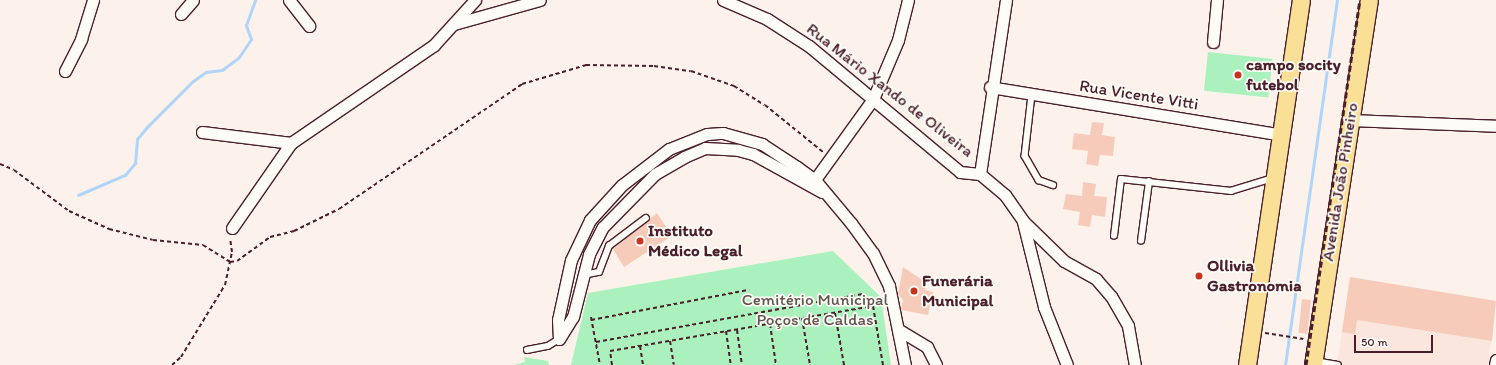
<!DOCTYPE html>
<html>
<head>
<meta charset="utf-8">
<style>
  body { margin:0 }
  #map { position:relative; width:1496px; height:365px; overflow:hidden; background:#fcf2eb; font-family:Itim,sans-serif }
  div>[style] { position:absolute }
  .built>* { inset:0; background:#fae6dc }
  .green>* { inset:0; background:#abf1be; transform-origin:0 0 }
  .stream>* { height:3px; margin:-1.5px; padding:0 1.5px; transform-origin:1.5px; border-radius:1.5px; background:#b0d5f9 }
  .building>* { inset:0; background:#f7cbba; transform-origin:0 0 }
  .path>* { height:2px; margin-top:-1px; transform-origin:0; background:repeating-linear-gradient(90deg,#4a1f2b 0 4px,transparent 0 7px) }
  .roads { filter:drop-shadow(1px 0 #4a1f2b) drop-shadow(-1px 0 #4a1f2b) drop-shadow(0 1px #4a1f2b) drop-shadow(0 -1px #4a1f2b) }
  .service>* { height:5.5px; margin:-2.75px; padding:0 2.75px; transform-origin:2.75px; border-radius:2.75px; background:#fdfcf7 }
  .minor>* { height:11px; margin:-5.5px; padding:0 5.5px; transform-origin:5.5px; border-radius:5.5px; background:#fdfcf7 }
  .primary>* { height:17px; margin:-8.5px; padding:0 8.5px; transform-origin:8.5px; border-radius:8.5px; background:#fadf96 }
  .rail>* { height:3px; margin-top:-1.5px; transform-origin:0; background:repeating-linear-gradient(90deg,#4a1f2b 0 6px,transparent 0 9px) }
  .dots>* { width:11px; height:11px; translate:-50% -50%; box-sizing:border-box; border:2px solid #fdfcf7; border-radius:50% }
  span { translate:-50% -50%; white-space:nowrap; text-align:center; line-height:1.15; -webkit-text-stroke:3.5px #fdfcf7; paint-order:stroke }
  .poi-label { font-size:17px; color:#4a1f2b; font-weight:700 }
  .left { translate:0 -50%; text-align:left }
  .street-label { font-size:17px; color:#4a1f2b }
  .park-label { font-size:17px; color:#625450 }
  .scale { position:absolute; left:1354px; top:335px; width:79px; height:18px; box-sizing:border-box; border:2px solid #4a1f2b; border-top:0; padding-left:5px; font-size:12px; line-height:14px; white-space:nowrap; color:#4a1f2b; -webkit-text-stroke:3px #fdfcf7; paint-order:stroke }
</style>
</head>
<body>
<div id="map">
  <div class="built">
    <i style="clip-path:polygon(1350px 277px,1496px 301px,1488px 365px,1337px 365px)"></i>
  </div>
  <div class="green">
    <i style="left:1208px;top:52px;width:65px;height:39px;rotate:6deg"></i>
    <i style="clip-path:polygon(833px 251px,881px 297px,891px 365px,571px 365px,588px 293px)"></i>
    <i style="clip-path:polygon(524px 357px,548px 361px,549px 365px,514px 365px,525px 362px)"></i>
  </div>
  <div class="stream">
    <i style="left:78px;top:195px;width:51px;rotate:-23.1deg"></i>
    <i style="left:125px;top:175px;width:16px;rotate:-50deg"></i>
    <i style="left:135px;top:163px;width:24px;rotate:-85deg"></i>
    <i style="left:137px;top:139px;width:16px;rotate:-50deg"></i>
    <i style="left:147px;top:127px;width:65px;rotate:-45deg"></i>
    <i style="left:193px;top:81px;width:16px;rotate:-35deg"></i>
    <i style="left:206px;top:72px;width:16px;rotate:-7deg"></i>
    <i style="left:222px;top:70px;width:21px;rotate:-37deg"></i>
    <i style="left:239px;top:57px;width:22px;rotate:-56deg"></i>
    <i style="left:251px;top:39px;width:15px;rotate:-110deg"></i>
    <i style="left:246px;top:25px;width:27px;rotate:-70deg"></i>
    <i style="left:1285px;top:365px;width:369px;rotate:-81.9deg"></i>
  </div>
  <div class="building">
    <i style="clip-path:polygon(1092px 122px,1104px 123px,1102px 135px,1115px 137px,1113px 156px,1100px 155px,1098px 166px,1086px 164px,1088px 151px,1072px 149px,1074px 133px,1090px 135px)"></i>
    <i style="clip-path:polygon(1083px 182px,1096px 184px,1094px 196px,1107px 197px,1105px 217px,1092px 215px,1090px 227px,1078px 225px,1080px 212px,1063px 209px,1066px 194px,1082px 196px)"></i>
    <i style="clip-path:polygon(657px 213px,672px 236px,624px 267px,613px 249px)"></i>
    <i style="clip-path:polygon(903px 267px,927px 283px,925px 290px,933px 292px,928px 315px,901px 310px,903px 300px,898px 294px)"></i>
    <i style="clip-path:polygon(1350px 277px,1496px 301px,1492px 341px,1357px 320px,1355px 334px,1342px 332px)"></i>
    <i style="left:1302px;top:299px;width:9px;height:34px;rotate:6deg"></i>
  </div>
  <div class="path">
    <i style="left:0;top:164px;width:15px;rotate:23deg"></i>
    <i style="left:14px;top:170px;width:69px;rotate:36.7deg"></i>
    <i style="left:69px;top:211px;width:44px;rotate:24.2deg"></i>
    <i style="left:109px;top:229px;width:45px;rotate:14deg"></i>
    <i style="left:153px;top:240px;width:50px;rotate:5.7deg"></i>
    <i style="left:203px;top:245px;width:32px;rotate:32deg"></i>
    <i style="left:230px;top:262px;width:7px;rotate:-8deg"></i>
    <i style="left:237px;top:261px;width:41px;rotate:-36deg"></i>
    <i style="left:270px;top:237px;width:25px;rotate:-14deg"></i>
    <i style="left:294px;top:231px;width:50px;rotate:-26.1deg"></i>
    <i style="left:339px;top:209px;width:222px;rotate:-34.3deg"></i>
    <i style="left:522px;top:84px;width:67px;rotate:-16.5deg"></i>
    <i style="left:586px;top:65px;width:68px;rotate:0.8deg"></i>
    <i style="left:654px;top:66px;width:37px;rotate:8deg"></i>
    <i style="left:691px;top:71px;width:46px;rotate:19.2deg"></i>
    <i style="left:734px;top:86px;width:36px;rotate:32deg"></i>
    <i style="left:765px;top:105px;width:75px;rotate:39deg"></i>
    <i style="left:835px;top:313px;width:53px;rotate:80.2deg"></i>
    <i style="left:591px;top:317px;width:49px;rotate:79.4deg"></i>
    <i style="left:802px;top:318px;width:48px;rotate:80.3deg"></i>
    <i style="left:591px;top:320px;width:161px;rotate:-10.8deg"></i>
    <i style="left:770px;top:324px;width:41px;rotate:81.7deg"></i>
    <i style="left:737px;top:330px;width:35px;rotate:82deg"></i>
    <i style="left:726px;top:331px;width:34px;rotate:82deg"></i>
    <i style="left:1265px;top:333px;width:39px;rotate:9deg"></i>
    <i style="left:670px;top:341px;width:24px;rotate:81deg"></i>
    <i style="left:596px;top:342px;width:271px;rotate:-10.2deg"></i>
    <i style="left:863px;top:294px;width:16px;rotate:50deg"></i>
    <i style="left:873px;top:306px;width:60px;rotate:80.4deg"></i>
    <i style="left:640px;top:346px;width:19px;rotate:81deg"></i>
    <i style="left:172px;top:365px;width:12px;rotate:-42deg"></i>
    <i style="left:181px;top:357px;width:84px;rotate:-58.6deg"></i>
    <i style="left:225px;top:285px;width:34px;rotate:-78deg"></i>
    <i style="left:232px;top:252px;width:14px;rotate:-98deg"></i>
    <i style="left:612px;top:365px;width:14px;rotate:-98deg"></i>
    <i style="left:610px;top:351px;width:267px;rotate:-9.7deg"></i>
  </div>
  <div class="roads">
    <div class="service">
      <i style="left:1032px;top:95px;width:61px;rotate:96.5deg"></i>
      <i style="left:1025px;top:156px;width:28px;rotate:60deg"></i>
      <i style="left:1039px;top:180px;width:15px;rotate:20deg"></i>
      <i style="left:1114px;top:236px;width:57px;rotate:-83deg"></i>
      <i style="left:1121px;top:179px;width:111px;rotate:6.2deg"></i>
      <i style="left:1231px;top:191px;width:44px;rotate:-17.2deg"></i>
      <i style="left:1141px;top:241px;width:60px;rotate:-82.3deg"></i>
      <i style="left:583px;top:275px;width:16px;rotate:-11deg"></i>
      <i style="left:599px;top:272px;width:28px;rotate:-69deg"></i>
      <i style="left:609px;top:246px;width:46px;rotate:-37.1deg"></i>
      <i style="left:527px;top:350px;width:21px;rotate:-11deg"></i>
      <i style="left:548px;top:346px;width:13px;rotate:-32deg"></i>
      <i style="left:1315px;top:361px;width:23px;rotate:10deg"></i>
    </div>
    <div class="minor">
      <i style="left:289px;top:0;width:33px;rotate:52deg"></i>
      <i style="left:723px;top:0;width:48px;rotate:23.4deg"></i>
      <i style="left:767px;top:19px;width:50px;rotate:32.7deg"></i>
      <i style="left:809px;top:46px;width:197px;rotate:39.8deg"></i>
      <i style="left:960px;top:172px;width:20px;rotate:6deg"></i>
      <i style="left:980px;top:174px;width:33px;rotate:40deg"></i>
      <i style="left:1005px;top:195px;width:32px;rotate:55deg"></i>
      <i style="left:1023px;top:221px;width:57px;rotate:44.3deg"></i>
      <i style="left:1064px;top:261px;width:37px;rotate:29deg"></i>
      <i style="left:1096px;top:279px;width:23px;rotate:49deg"></i>
      <i style="left:1111px;top:296px;width:34px;rotate:60deg"></i>
      <i style="left:1128px;top:326px;width:40px;rotate:80deg"></i>
      <i style="left:181px;top:14px;width:18px;rotate:-49deg"></i>
      <i style="left:454px;top:24px;width:89px;rotate:-15.6deg"></i>
      <i style="left:1213px;top:42px;width:42px;rotate:-84.6deg"></i>
      <i style="left:65px;top:71px;width:36px;rotate:-63deg"></i>
      <i style="left:81px;top:39px;width:41px;rotate:-72.9deg"></i>
      <i style="left:990px;top:87px;width:296px;rotate:9.3deg"></i>
      <i style="left:1349px;top:120px;width:147px;rotate:2.3deg"></i>
      <i style="left:202px;top:132px;width:90px;rotate:7deg"></i>
      <i style="left:980px;top:174px;width:176px;rotate:-81.5deg"></i>
      <i style="left:811px;top:185px;width:106px;rotate:-54.2deg"></i>
      <i style="left:873px;top:99px;width:64px;rotate:-67deg"></i>
      <i style="left:898px;top:40px;width:41px;rotate:-76deg"></i>
      <i style="left:1023px;top:222px;width:88px;rotate:76.1deg"></i>
      <i style="left:1044px;top:307px;width:62px;rotate:68.4deg"></i>
      <i style="left:232px;top:228px;width:103px;rotate:-55.2deg"></i>
      <i style="left:291px;top:143px;width:173px;rotate:-34.4deg"></i>
      <i style="left:434px;top:45px;width:61px;rotate:-47.7deg"></i>
      <i style="left:899px;top:330px;width:33px;rotate:31deg"></i>
      <i style="left:927px;top:347px;width:20px;rotate:63deg"></i>
      <i style="left:559px;top:339px;width:19px;rotate:-93deg"></i>
      <i style="left:558px;top:320px;width:61px;rotate:-77.8deg"></i>
      <i style="left:571px;top:260px;width:44px;rotate:-64.6deg"></i>
      <i style="left:590px;top:220px;width:47px;rotate:-47.6deg"></i>
      <i style="left:622px;top:185px;width:59px;rotate:-37.5deg"></i>
      <i style="left:669px;top:149px;width:41px;rotate:-21.5deg"></i>
      <i style="left:707px;top:134px;width:16px;rotate:-4deg"></i>
      <i style="left:723px;top:133px;width:41px;rotate:15.8deg"></i>
      <i style="left:762px;top:144px;width:42px;rotate:33.3deg"></i>
      <i style="left:797px;top:167px;width:22px;rotate:36deg"></i>
      <i style="left:815px;top:180px;width:56px;rotate:50.1deg"></i>
      <i style="left:851px;top:223px;width:37px;rotate:54deg"></i>
      <i style="left:873px;top:253px;width:37px;rotate:64deg"></i>
      <i style="left:889px;top:286px;width:81px;rotate:78.6deg"></i>
      <i style="left:559px;top:339px;width:26px;rotate:-58deg"></i>
      <i style="left:573px;top:317px;width:65px;rotate:-75.7deg"></i>
      <i style="left:589px;top:254px;width:30px;rotate:-63deg"></i>
      <i style="left:603px;top:227px;width:74px;rotate:-45.5deg"></i>
      <i style="left:655px;top:174px;width:34px;rotate:-30deg"></i>
      <i style="left:684px;top:157px;width:23px;rotate:-23deg"></i>
      <i style="left:705px;top:148px;width:33px;rotate:3deg"></i>
      <i style="left:738px;top:150px;width:16px;rotate:15deg"></i>
      <i style="left:753px;top:154px;width:79px;rotate:28.8deg"></i>
      <i style="left:1495px;top:365px;width:5px;rotate:-79deg"></i>
    </div>
    <div class="primary">
      <i style="left:1247px;top:365px;width:369px;rotate:-81.6deg"></i>
      <i style="left:1313px;top:365px;width:369px;rotate:-81.3deg"></i>
    </div>
  </div>
  <div class="rail">
    <i style="left:1306px;top:365px;width:369px;rotate:-81.6deg"></i>
  </div>
  <div class="dots">
    <i style="left:1238px;top:75px;background:#c8321e"></i>
    <i style="left:640px;top:241px;background:#c8321e"></i>
    <i style="left:1199px;top:276px;background:#c8321e"></i>
    <i style="left:914px;top:291px;background:#c8321e"></i>
  </div>
  <div class="poi-label">
    <span class="left" style="left:1246px;top:75px">campo socity<br>futebol</span>
    <span class="left" style="left:648px;top:241px">Instituto<br>Médico Legal</span>
    <span class="left" style="left:1207px;top:276px">Ollivia<br>Gastronomia</span>
    <span class="left" style="left:922px;top:291px">Funerária<br>Municipal</span>
  </div>
  <div class="street-label">
    <span style="left:890px;top:90px;rotate:38deg">Rua Mário Xando de Oliveira</span>
    <span style="left:1139px;top:95px;rotate:9deg">Rua Vicente Vitti</span>
    <span style="left:1340px;top:182px;rotate:-81deg">Avenida João Pinheiro</span>
  </div>
  <div class="park-label">
    <span style="left:815px;top:310px">Cemitério Municipal<br>Poços de Caldas</span>
  </div>
  <div class="scale">50 m</div>
</div>
</body>
</html>
